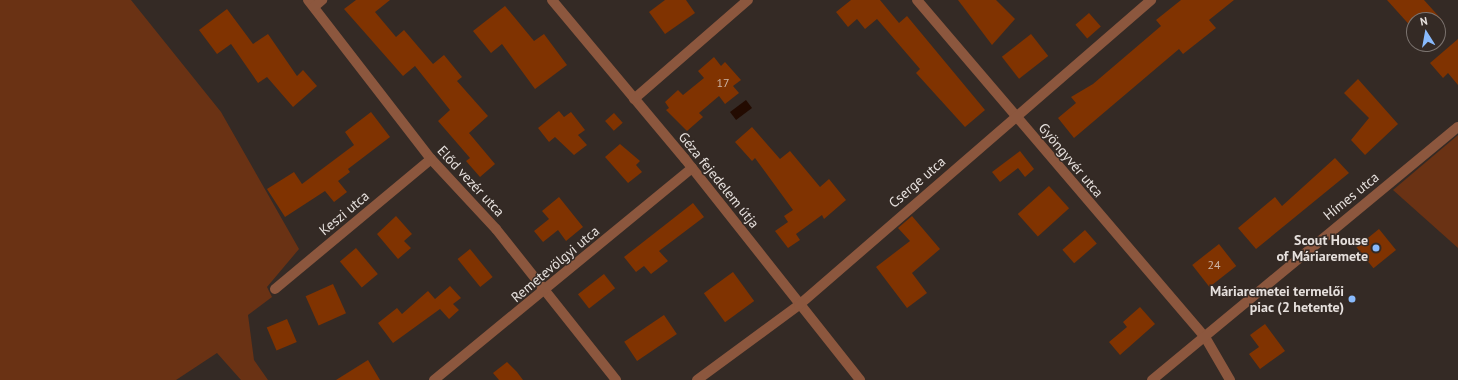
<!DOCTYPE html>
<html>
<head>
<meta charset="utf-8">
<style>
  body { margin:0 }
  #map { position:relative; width:1458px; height:380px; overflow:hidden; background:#342a25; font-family:"PT Sans",sans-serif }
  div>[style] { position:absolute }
  .green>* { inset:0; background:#6a3214 }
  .water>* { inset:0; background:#230b01; transform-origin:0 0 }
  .building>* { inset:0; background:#803301; transform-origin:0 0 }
  .street>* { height:10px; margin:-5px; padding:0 5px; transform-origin:5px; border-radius:5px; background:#8c573e }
  .dots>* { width:11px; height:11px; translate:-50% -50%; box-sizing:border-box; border:2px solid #342a25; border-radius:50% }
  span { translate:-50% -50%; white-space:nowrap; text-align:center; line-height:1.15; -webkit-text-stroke:3px #342a25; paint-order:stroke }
  .number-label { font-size:12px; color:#ccb5a6 }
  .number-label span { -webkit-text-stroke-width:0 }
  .street-label { font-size:14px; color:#e6e0dd }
  .poi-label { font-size:14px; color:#e6e0dd; font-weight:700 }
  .right { translate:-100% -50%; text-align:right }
  .north { position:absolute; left:1406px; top:12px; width:40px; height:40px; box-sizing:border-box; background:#342a25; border:1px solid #7b736f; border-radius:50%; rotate:349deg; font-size:11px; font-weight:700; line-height:16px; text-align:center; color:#e6e0dd }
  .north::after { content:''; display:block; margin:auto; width:14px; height:18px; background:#89bafc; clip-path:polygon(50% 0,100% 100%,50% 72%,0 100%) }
</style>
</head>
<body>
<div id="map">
  <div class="green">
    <i style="clip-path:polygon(0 0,131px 0,221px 112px,299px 249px,267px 287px,272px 297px,248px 315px,254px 360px,268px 380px,241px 380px,217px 353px,176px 380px,0 380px)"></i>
    <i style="clip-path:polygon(1458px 135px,1458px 248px,1393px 190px)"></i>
  </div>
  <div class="water">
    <i style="left:746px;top:100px;width:10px;height:20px;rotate:53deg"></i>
  </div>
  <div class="building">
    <i style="clip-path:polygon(356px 0,390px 0,375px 12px,396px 37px,404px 30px,433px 64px,444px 55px,462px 77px,457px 81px,488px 116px,469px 133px,495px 164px,480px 177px,466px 161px,470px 158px,438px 121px,450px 110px,415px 66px,403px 76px,344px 9px)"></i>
    <i style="clip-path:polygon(665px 0,686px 0,695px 13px,665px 34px,649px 12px)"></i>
    <i style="clip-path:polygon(851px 0,880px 0,899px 23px,907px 16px,985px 110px,965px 127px,916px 73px,920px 69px,877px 19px,865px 29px,857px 19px,848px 27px,836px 12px)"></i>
    <i style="clip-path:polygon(958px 0,996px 0,1015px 19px,992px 45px)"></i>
    <i style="clip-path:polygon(1181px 0,1234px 0,1209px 20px,1216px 28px,1183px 54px,1179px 49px,1074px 138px,1058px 118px,1076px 103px,1071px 97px,1093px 84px,1161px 26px,1156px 20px)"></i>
    <i style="clip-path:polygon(1387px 0,1424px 0,1442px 20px,1414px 20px,1414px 30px)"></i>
    <i style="clip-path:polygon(505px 6px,534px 41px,544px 34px,567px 65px,535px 89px,502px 44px,491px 53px,473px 31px)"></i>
    <i style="clip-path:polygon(227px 9px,253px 44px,268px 34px,297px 76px,303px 70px,317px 86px,293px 107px,267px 77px,258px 83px,231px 44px,217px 54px,199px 30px)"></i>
    <i style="left:1089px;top:13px;width:18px;height:18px;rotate:49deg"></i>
    <i style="left:1031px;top:34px;width:28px;height:37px;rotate:52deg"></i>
    <i style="clip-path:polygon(1458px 39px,1458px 85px,1448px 73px,1443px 78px,1430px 63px)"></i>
    <i style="clip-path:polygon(714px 57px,721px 66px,725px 62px,741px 80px,733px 86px,739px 93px,725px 104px,719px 96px,699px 113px,703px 117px,687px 131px,666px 110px,669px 108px,665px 102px,678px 90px,683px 95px,704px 78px,698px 71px)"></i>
    <i style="clip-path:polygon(1358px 79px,1398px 124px,1365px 155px,1351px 140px,1369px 118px,1344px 93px)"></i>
    <i style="clip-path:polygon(559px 111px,564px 117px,571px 112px,585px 130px,578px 135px,587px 145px,574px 155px,555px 137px,549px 142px,538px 128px)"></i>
    <i style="clip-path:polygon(371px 112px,390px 137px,348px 169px,350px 172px,338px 181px,347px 192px,334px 202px,325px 191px,285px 217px,267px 189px,294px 172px,302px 184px,354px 145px,345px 132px)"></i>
    <i style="left:614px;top:113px;width:13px;height:12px;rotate:48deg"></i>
    <i style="clip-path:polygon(752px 127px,780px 159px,790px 151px,820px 187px,829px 179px,846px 200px,824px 219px,822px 215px,796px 234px,800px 240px,788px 248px,775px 231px,788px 222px,784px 216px,793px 210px,755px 158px,752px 161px,735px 142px)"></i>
    <i style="clip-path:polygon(620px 144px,640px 161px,636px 165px,642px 172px,628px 183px,605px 157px)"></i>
    <i style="clip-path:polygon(1020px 151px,1034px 169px,1025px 177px,1018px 168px,1000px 182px,992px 172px)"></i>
    <i style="clip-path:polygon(1335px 158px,1349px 173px,1256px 249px,1238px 228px,1275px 197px,1282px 206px)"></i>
    <i style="left:1049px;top:186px;width:30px;height:42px;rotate:48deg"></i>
    <i style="clip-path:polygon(559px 197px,583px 227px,566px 241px,558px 230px,543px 242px,534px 231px,549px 219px,542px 211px)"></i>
    <i style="clip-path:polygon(693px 203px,704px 217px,659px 251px,668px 261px,651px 274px,644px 266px,636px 272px,624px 257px)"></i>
    <i style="clip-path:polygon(396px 216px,412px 234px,404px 241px,411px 248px,398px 259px,377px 234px)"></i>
    <i style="clip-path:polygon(912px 216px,940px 249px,912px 273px,927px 293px,907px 308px,876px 267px,910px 241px,898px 228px)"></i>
    <i style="left:1379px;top:229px;width:27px;height:29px;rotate:51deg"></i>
    <i style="left:1085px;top:230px;width:18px;height:30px;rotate:49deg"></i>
    <i style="left:1219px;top:244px;width:28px;height:34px;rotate:52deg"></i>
    <i style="left:356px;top:248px;width:34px;height:21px;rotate:50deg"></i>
    <i style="left:470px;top:249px;width:36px;height:16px;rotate:51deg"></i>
    <i style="left:733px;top:272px;width:36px;height:36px;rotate:54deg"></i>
    <i style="left:604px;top:274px;width:18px;height:33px;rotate:52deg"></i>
    <i style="left:333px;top:284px;width:32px;height:30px;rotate:66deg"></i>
    <i style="clip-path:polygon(450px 286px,461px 298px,453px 304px,459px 310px,449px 319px,440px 309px,393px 343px,378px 323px,397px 308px,402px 314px,428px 291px,435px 299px)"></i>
    <i style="clip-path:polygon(1140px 307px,1155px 324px,1120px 355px,1109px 342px,1127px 327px,1123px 322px)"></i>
    <i style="left:664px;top:315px;width:23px;height:48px;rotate:56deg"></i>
    <i style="left:287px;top:319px;width:25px;height:22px;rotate:67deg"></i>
    <i style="clip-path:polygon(1265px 324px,1285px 351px,1260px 369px,1249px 354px,1259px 347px,1250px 335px)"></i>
    <i style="clip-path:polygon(368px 360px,380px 380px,336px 380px)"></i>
    <i style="clip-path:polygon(507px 362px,517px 372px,523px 380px,499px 380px,493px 373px)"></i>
  </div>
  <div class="street">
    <i style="left:308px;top:0;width:201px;rotate:52.3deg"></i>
    <i style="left:431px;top:159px;width:96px;rotate:47.1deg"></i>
    <i style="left:496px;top:229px;width:193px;rotate:51.5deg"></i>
    <i style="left:552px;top:0;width:207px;rotate:50.1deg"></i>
    <i style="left:685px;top:159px;width:282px;rotate:51.6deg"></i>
    <i style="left:917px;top:0;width:443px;rotate:49.5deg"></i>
    <i style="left:1205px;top:337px;width:50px;rotate:59.8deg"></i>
    <i style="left:314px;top:7px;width:11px;rotate:-41deg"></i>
    <i style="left:634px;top:99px;width:151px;rotate:-41deg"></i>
    <i style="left:275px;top:289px;width:203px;rotate:-39.8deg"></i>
    <i style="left:434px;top:380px;width:334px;rotate:-39.4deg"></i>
    <i style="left:697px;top:380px;width:127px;rotate:-36.3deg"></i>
    <i style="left:799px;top:305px;width:466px;rotate:-40.9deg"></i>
    <i style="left:1152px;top:380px;width:397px;rotate:-39.6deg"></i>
  </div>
  <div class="dots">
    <i style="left:1376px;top:248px;background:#89bafc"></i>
    <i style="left:1352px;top:299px;background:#89bafc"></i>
  </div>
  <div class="number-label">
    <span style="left:723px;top:83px">17</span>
    <span style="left:1214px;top:265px">24</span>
  </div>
  <div class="street-label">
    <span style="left:1071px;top:160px;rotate:50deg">Gyöngyvér utca</span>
    <span style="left:719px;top:180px;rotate:51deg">Géza fejedelem útja</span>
    <span style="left:471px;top:181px;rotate:47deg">Előd vezér utca</span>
    <span style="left:917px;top:182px;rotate:-41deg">Cserge utca</span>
    <span style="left:1351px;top:196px;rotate:-39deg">Hímes utca</span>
    <span style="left:344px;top:213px;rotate:-40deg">Keszi utca</span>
    <span style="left:555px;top:264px;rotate:-40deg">Remetevölgyi utca</span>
  </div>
  <div class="poi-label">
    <span class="right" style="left:1368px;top:248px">Scout House<br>of Máriaremete</span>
    <span class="right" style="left:1344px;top:299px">Máriaremetei termelői<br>piac (2 hetente)</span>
  </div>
  <div class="north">N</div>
</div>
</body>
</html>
